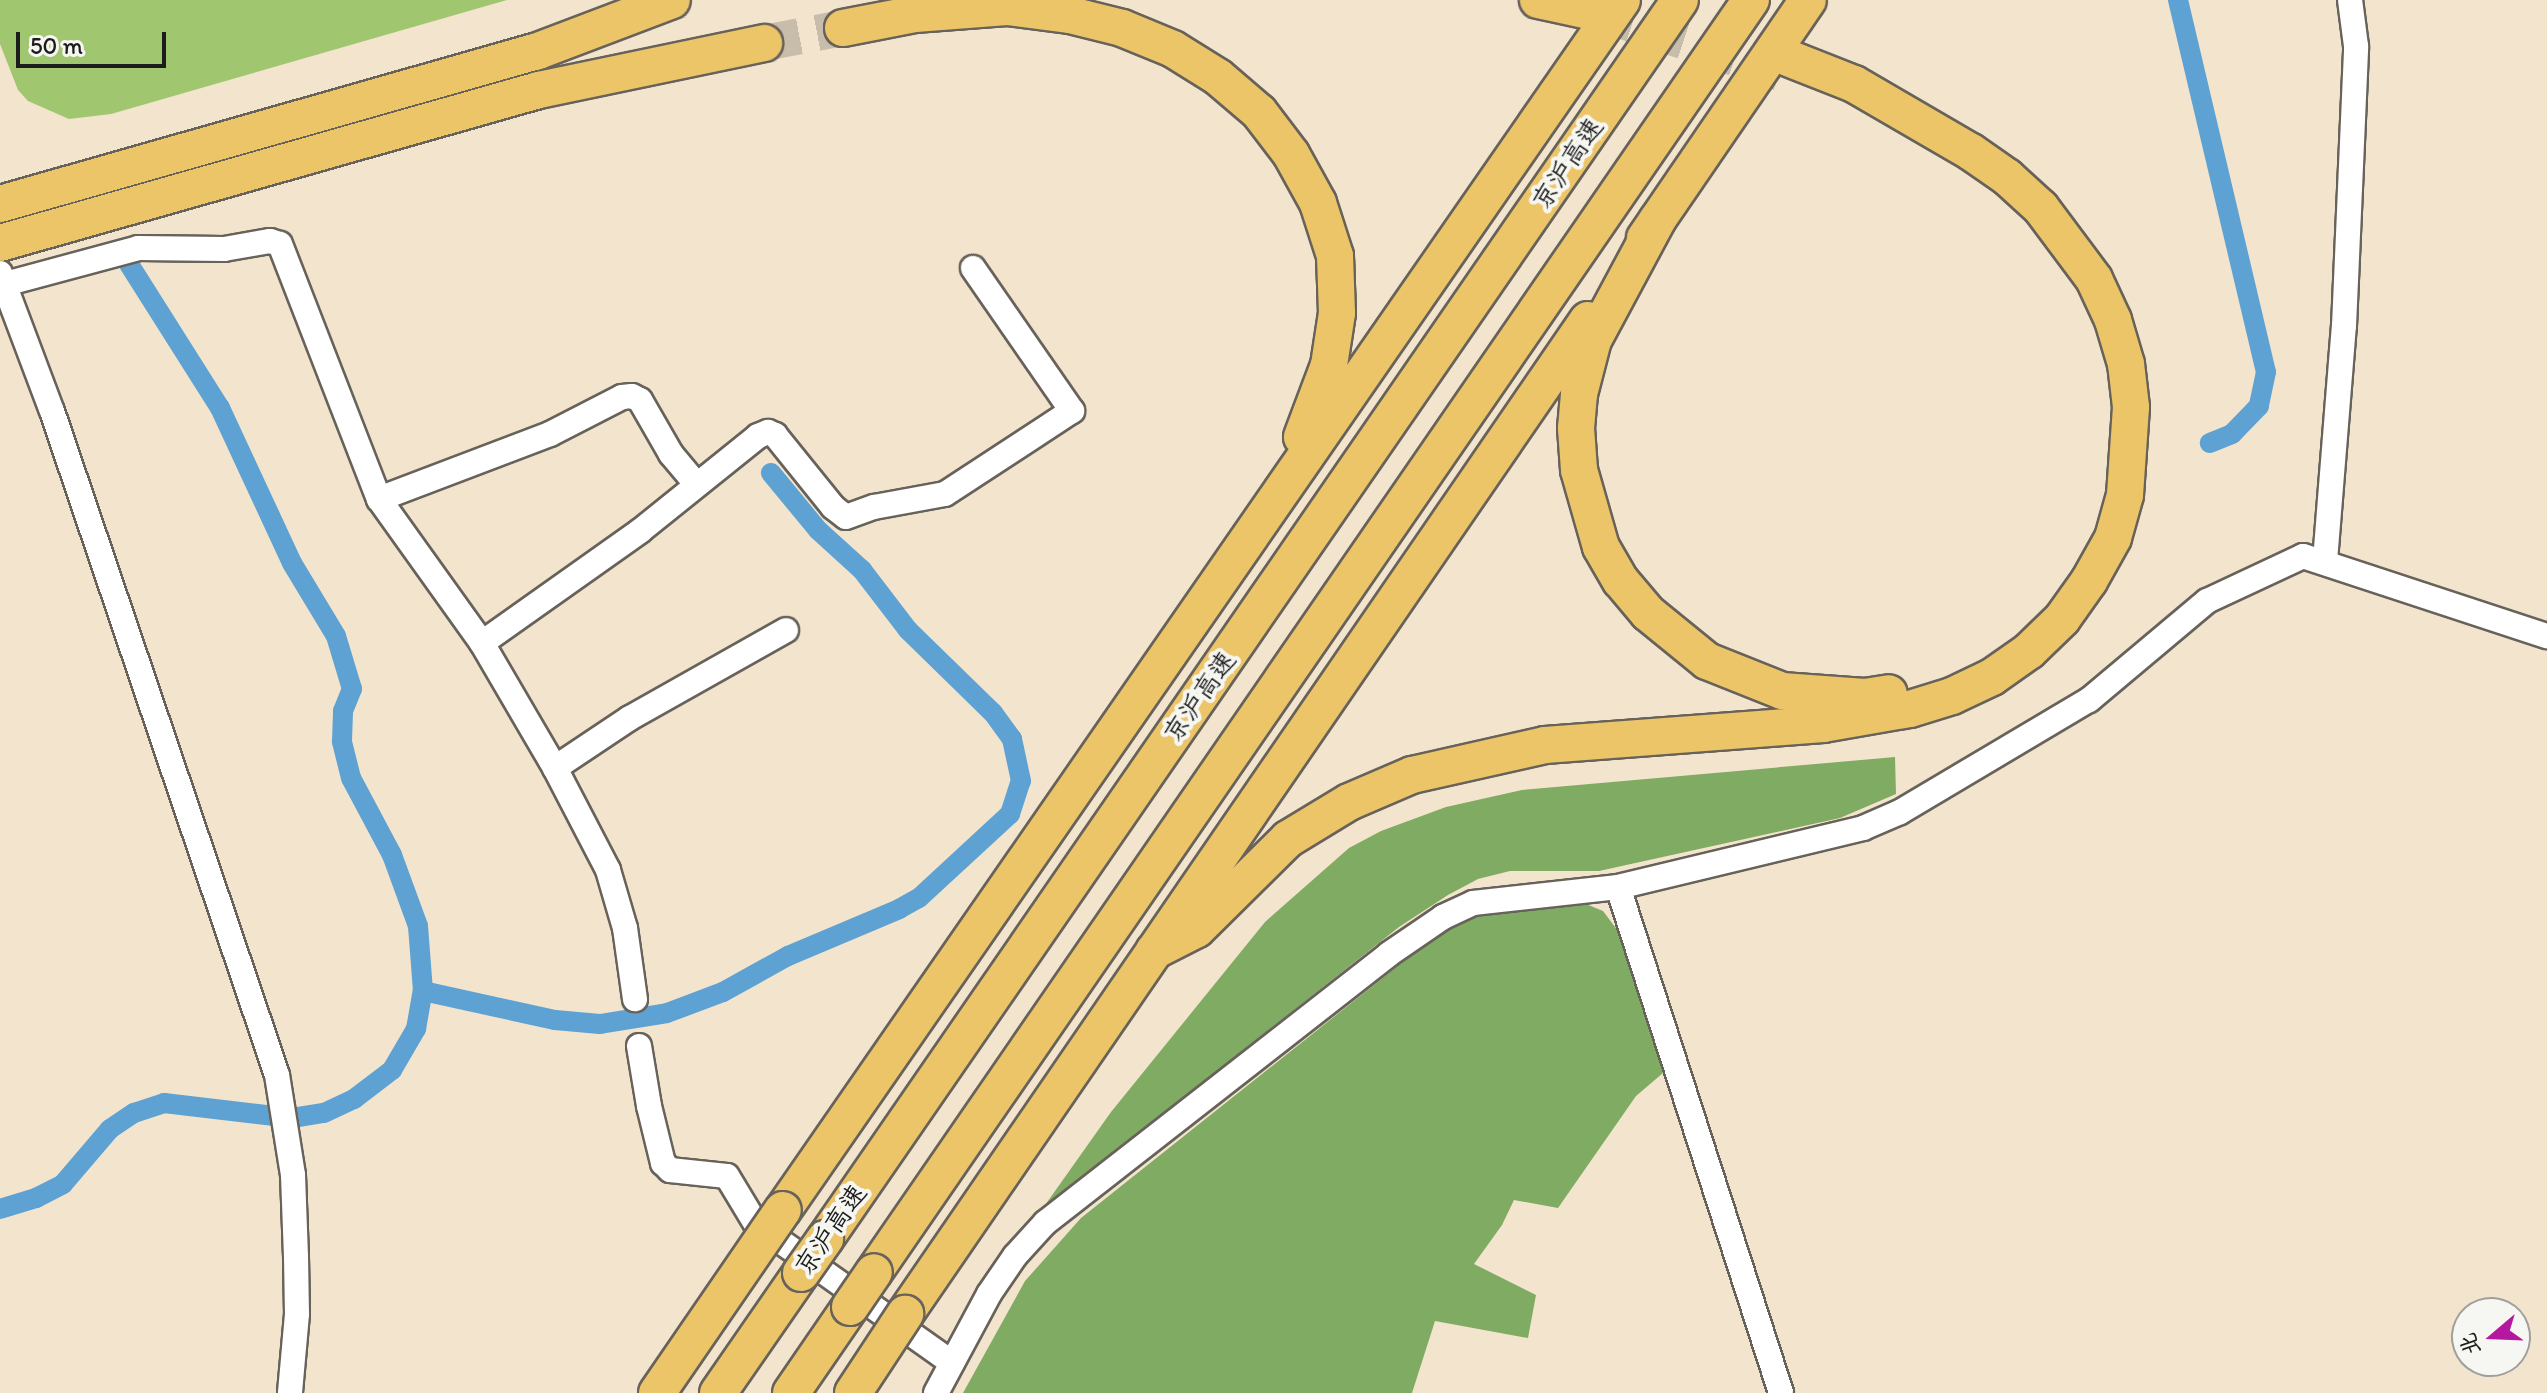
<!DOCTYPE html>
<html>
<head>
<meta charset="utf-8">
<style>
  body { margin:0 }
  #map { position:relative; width:2547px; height:1393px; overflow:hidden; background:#f3e4ce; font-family:Itim,"LXGW WenKai TC",sans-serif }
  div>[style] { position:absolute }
  .green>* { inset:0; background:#a0c670 }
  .forest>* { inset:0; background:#80ab62 }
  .canal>* { height:20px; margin:-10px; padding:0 10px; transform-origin:10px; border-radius:10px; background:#5da2d3 }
  .highway-tunnel>* { height:36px; margin-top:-18px; transform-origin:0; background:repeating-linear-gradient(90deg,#c8bcaa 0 36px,transparent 0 54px) }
  .roads { filter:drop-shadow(2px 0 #67625a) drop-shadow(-2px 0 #67625a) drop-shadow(0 2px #67625a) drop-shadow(0 -2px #67625a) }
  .minor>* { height:24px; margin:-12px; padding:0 12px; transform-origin:12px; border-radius:12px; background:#fff }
  .highway>* { height:36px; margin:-18px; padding:0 18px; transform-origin:18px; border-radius:18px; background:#edc569 }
  .bridges { filter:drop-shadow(2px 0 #67625a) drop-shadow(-2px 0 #67625a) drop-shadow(0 2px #67625a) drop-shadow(0 -2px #67625a) }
  .highway-bridge>* { height:36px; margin:-18px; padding:0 18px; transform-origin:18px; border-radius:18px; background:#edc569 }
  span { translate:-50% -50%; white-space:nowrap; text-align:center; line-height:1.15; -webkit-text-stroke:8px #f6f6f2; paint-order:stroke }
  .street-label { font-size:26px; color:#1c1c1c }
  .north { position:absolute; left:2451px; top:1297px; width:80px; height:80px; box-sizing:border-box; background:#f6f6f2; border:2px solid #9f9f9c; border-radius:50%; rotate:251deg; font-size:22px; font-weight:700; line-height:32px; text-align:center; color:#1c1c1c }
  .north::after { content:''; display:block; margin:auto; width:28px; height:36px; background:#b5179e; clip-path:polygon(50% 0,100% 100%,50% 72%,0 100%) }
  .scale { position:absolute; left:16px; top:32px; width:150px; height:36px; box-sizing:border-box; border:4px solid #1c1c1c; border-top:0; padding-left:10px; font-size:24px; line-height:28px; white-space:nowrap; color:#1c1c1c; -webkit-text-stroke:6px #f6f6f2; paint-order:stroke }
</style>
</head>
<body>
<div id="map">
  <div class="green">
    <i style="clip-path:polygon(0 0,507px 0,111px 114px,69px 119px,28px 101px,18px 90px,0 44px)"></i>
  </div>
  <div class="forest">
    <i style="clip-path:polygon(1895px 757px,1896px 794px,1840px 818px,1599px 871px,1510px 871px,1478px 879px,1448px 895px,1399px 927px,1043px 1208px,1111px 1112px,1265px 922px,1349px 848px,1381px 831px,1446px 807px,1522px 790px)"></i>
    <i style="clip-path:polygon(1553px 904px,1586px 904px,1603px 911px,1621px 935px,1663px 1073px,1636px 1096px,1558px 1208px,1514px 1200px,1502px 1225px,1474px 1264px,1536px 1295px,1528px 1338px,1435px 1321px,1412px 1393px,963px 1393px,1025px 1281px,1081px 1218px,1438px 934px,1462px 920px,1494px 911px)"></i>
  </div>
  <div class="canal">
    <i style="left:2178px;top:0;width:382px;rotate:76.7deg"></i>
    <i style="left:2266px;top:372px;width:35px;rotate:102deg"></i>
    <i style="left:2259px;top:406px;width:39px;rotate:134deg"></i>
    <i style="left:2232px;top:434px;width:24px;rotate:158deg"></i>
    <i style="left:423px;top:991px;width:135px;rotate:12.4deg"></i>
    <i style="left:555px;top:1020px;width:45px;rotate:5.1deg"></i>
    <i style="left:600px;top:1024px;width:68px;rotate:-9.3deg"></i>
    <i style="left:667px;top:1013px;width:60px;rotate:-20.6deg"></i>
    <i style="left:723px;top:992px;width:74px;rotate:-29deg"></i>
    <i style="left:788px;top:956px;width:121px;rotate:-22.9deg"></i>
    <i style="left:899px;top:909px;width:23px;rotate:-29deg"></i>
    <i style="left:919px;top:898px;width:124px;rotate:-42.7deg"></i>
    <i style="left:1010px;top:814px;width:35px;rotate:-72deg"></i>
    <i style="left:1021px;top:781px;width:43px;rotate:-102.1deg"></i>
    <i style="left:1012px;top:739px;width:32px;rotate:-126deg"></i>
    <i style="left:993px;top:713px;width:119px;rotate:-135.7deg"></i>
    <i style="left:908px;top:630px;width:76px;rotate:-127.5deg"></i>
    <i style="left:862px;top:570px;width:59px;rotate:-137.7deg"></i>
    <i style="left:818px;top:530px;width:74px;rotate:-129.5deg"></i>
    <i style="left:0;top:1209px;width:38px;rotate:-17deg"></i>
    <i style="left:36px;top:1198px;width:30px;rotate:-27deg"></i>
    <i style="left:63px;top:1184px;width:72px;rotate:-49.5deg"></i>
    <i style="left:110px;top:1129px;width:29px;rotate:-34deg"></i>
    <i style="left:134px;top:1113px;width:32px;rotate:-18deg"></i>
    <i style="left:164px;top:1103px;width:129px;rotate:6.7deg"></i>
    <i style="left:292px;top:1118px;width:32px;rotate:-9deg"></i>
    <i style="left:324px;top:1113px;width:33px;rotate:-25deg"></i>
    <i style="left:354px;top:1099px;width:48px;rotate:-37.3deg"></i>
    <i style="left:392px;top:1070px;width:48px;rotate:-59.7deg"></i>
    <i style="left:416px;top:1029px;width:39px;rotate:-80deg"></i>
    <i style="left:423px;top:991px;width:65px;rotate:-94.4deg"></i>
    <i style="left:418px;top:926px;width:76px;rotate:-110.1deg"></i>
    <i style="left:392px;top:855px;width:87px;rotate:-118deg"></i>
    <i style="left:351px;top:778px;width:38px;rotate:-104deg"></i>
    <i style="left:342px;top:741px;width:30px;rotate:-88deg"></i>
    <i style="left:343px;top:711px;width:24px;rotate:-68deg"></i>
    <i style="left:352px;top:689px;width:55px;rotate:-106.8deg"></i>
    <i style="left:336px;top:636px;width:85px;rotate:-121.1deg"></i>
    <i style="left:292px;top:563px;width:171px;rotate:-114.9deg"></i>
    <i style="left:220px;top:408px;width:170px;rotate:-122.3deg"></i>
  </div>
  <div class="highway-tunnel">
    <i style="left:1598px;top:13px;width:191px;rotate:18.3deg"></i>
    <i style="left:764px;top:43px;width:80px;rotate:-10.8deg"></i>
  </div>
  <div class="roads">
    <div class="minor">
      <i style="left:0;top:273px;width:147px;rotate:69.4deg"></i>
      <i style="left:52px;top:411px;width:701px;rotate:71.28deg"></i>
      <i style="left:277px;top:1075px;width:101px;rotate:80.9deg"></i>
      <i style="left:293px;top:1175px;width:82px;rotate:87.9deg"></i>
      <i style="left:296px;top:1257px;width:57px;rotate:89deg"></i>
      <i style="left:297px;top:1314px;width:79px;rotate:95.1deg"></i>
      <i style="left:5px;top:284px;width:138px;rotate:-15.1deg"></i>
      <i style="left:138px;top:248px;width:86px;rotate:0.7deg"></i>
      <i style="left:224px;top:249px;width:47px;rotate:-9.9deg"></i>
      <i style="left:270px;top:241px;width:10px;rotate:17deg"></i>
      <i style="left:280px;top:244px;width:274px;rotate:68.8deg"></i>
      <i style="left:379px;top:499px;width:177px;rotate:54.4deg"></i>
      <i style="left:482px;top:643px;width:145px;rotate:59.7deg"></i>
      <i style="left:555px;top:768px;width:115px;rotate:62.5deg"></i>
      <i style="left:608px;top:870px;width:60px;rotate:73.7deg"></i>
      <i style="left:625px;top:928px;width:72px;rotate:82deg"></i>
      <i style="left:379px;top:499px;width:183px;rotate:-20.8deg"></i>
      <i style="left:550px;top:434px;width:81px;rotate:-27.2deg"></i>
      <i style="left:622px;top:397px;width:10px;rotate:-6deg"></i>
      <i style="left:632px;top:396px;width:9px;rotate:27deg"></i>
      <i style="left:640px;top:400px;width:62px;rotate:60.1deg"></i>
      <i style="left:671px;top:454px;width:40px;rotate:50deg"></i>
      <i style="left:2325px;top:561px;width:236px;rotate:-85.4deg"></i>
      <i style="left:2344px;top:326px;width:280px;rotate:-87.5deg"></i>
      <i style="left:2356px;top:46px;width:46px;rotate:-97.4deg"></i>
      <i style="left:482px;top:643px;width:194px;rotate:-35.3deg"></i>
      <i style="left:640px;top:531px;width:151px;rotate:-38.8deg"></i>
      <i style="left:758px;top:436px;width:11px;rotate:-22deg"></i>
      <i style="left:768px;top:432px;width:8px;rotate:23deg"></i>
      <i style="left:775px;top:435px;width:92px;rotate:51.1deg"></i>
      <i style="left:833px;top:507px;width:16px;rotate:38deg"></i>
      <i style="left:846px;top:517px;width:30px;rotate:-20deg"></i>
      <i style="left:874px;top:507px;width:72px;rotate:-10.4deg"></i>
      <i style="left:945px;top:494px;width:152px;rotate:-33.2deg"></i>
      <i style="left:1072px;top:411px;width:174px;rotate:-124.7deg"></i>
      <i style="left:555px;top:768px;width:90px;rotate:-33.7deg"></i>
      <i style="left:630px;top:718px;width:179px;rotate:-29.4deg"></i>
      <i style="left:1618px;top:887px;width:532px;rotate:72.14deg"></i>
      <i style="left:639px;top:1046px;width:61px;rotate:80.5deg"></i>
      <i style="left:649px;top:1106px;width:59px;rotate:76.2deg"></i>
      <i style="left:663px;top:1163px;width:10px;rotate:45deg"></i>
      <i style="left:670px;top:1170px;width:57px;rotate:6deg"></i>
      <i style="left:727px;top:1176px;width:56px;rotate:58.9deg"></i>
      <i style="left:756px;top:1224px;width:240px;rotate:35.3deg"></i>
      <i style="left:936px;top:1393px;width:112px;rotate:-61.8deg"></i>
      <i style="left:989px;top:1294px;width:46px;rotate:-55.6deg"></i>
      <i style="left:1015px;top:1256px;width:45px;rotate:-47.7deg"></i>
      <i style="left:1045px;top:1223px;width:437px;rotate:-38deg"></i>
      <i style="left:1389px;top:954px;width:65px;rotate:-34.4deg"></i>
      <i style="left:1443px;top:917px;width:33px;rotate:-25deg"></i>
      <i style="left:1473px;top:903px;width:146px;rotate:-6.3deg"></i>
      <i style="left:1618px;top:887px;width:252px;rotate:-13.5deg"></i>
      <i style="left:1863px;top:828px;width:40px;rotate:-23.4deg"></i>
      <i style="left:1900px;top:812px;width:220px;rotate:-30.7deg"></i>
      <i style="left:2089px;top:700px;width:154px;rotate:-40deg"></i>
      <i style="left:2207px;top:601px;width:106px;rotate:-25.1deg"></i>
      <i style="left:2303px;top:556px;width:257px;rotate:18.2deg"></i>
    </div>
    <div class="highway">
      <i style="left:1538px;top:0;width:61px;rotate:12.2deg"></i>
      <i style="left:843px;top:28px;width:73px;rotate:-11deg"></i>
      <i style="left:915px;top:14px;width:92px;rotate:-4.4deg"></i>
      <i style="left:1007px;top:7px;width:64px;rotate:7.2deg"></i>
      <i style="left:1070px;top:15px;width:54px;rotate:14deg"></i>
      <i style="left:1122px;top:28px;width:55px;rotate:22.4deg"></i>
      <i style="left:1173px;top:49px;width:53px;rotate:31.9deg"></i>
      <i style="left:1218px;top:77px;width:54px;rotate:40.5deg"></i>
      <i style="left:1259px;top:112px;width:53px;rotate:52.7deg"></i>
      <i style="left:1291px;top:154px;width:56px;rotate:61.1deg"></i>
      <i style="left:1318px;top:203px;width:56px;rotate:72.2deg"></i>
      <i style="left:1335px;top:256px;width:57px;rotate:88deg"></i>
      <i style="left:1337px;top:313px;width:53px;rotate:98.7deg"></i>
      <i style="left:1329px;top:365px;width:77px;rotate:110.6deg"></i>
      <i style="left:0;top:204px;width:559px;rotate:-15.88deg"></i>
      <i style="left:538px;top:51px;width:143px;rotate:-20.8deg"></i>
      <i style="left:1658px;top:219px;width:137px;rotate:118.2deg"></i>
      <i style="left:1593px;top:340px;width:56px;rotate:104.5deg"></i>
      <i style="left:1579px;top:394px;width:34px;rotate:95deg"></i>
      <i style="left:1576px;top:428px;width:42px;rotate:85.9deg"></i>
      <i style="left:1579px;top:470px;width:80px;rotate:74.1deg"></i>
      <i style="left:1601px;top:547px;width:39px;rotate:60deg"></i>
      <i style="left:1621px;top:581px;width:42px;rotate:49.8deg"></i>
      <i style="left:1648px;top:613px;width:76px;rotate:39.1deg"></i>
      <i style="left:1707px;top:661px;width:81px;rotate:21.8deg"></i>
      <i style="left:1782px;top:691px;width:83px;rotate:4.1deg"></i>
      <i style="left:1865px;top:697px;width:24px;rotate:-9deg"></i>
      <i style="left:1645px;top:238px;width:288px;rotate:-55.6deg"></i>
      <i style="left:0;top:243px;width:560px;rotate:-15.85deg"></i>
      <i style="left:539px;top:90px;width:230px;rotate:-11.8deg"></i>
      <i style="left:1154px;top:951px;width:48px;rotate:-27.1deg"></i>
      <i style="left:1197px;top:929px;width:128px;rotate:-44.7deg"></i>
      <i style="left:1288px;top:839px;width:71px;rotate:-31.2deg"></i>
      <i style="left:1349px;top:802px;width:69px;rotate:-23.2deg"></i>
      <i style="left:1412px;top:775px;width:136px;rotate:-12.7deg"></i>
      <i style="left:1545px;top:745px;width:279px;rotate:-4.3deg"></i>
      <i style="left:1823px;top:724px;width:88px;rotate:-9.8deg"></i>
      <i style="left:1910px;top:709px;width:44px;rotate:-17.2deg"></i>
      <i style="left:1952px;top:696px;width:44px;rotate:-25.4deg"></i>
      <i style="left:1992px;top:677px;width:45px;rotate:-35.1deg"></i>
      <i style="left:2029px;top:651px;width:46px;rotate:-44.1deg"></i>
      <i style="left:2062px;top:619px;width:47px;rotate:-54.6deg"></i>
      <i style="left:2089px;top:581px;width:49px;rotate:-60.8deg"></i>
      <i style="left:2113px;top:538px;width:45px;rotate:-74.4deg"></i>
      <i style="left:2125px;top:495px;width:88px;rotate:-86.1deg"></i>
      <i style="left:2131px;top:407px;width:43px;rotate:-96.6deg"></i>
      <i style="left:2126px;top:364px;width:46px;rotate:-106.5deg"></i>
      <i style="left:2113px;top:320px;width:45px;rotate:-114.9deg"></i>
      <i style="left:2094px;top:279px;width:89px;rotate:-126.7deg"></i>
      <i style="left:2041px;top:208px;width:46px;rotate:-137.6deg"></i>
      <i style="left:2007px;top:177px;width:44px;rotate:-145.2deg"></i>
      <i style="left:1971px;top:152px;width:135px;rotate:-149.8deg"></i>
      <i style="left:1854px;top:84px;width:71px;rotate:-158.5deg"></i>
      <i style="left:783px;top:1210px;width:1472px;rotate:-55.26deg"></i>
      <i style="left:825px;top:1239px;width:1505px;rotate:-55.39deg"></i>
      <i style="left:874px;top:1272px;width:1545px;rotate:-55.42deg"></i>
      <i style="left:905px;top:1314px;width:1206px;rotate:-55.51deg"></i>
      <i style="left:718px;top:1393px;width:146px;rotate:-55.3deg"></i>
      <i style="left:791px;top:1393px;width:104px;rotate:-55.5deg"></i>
    </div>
  </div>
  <div class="bridges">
    <div class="highway-bridge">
      <i style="left:801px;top:1273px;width:42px;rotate:-54.8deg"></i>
      <i style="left:850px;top:1307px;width:42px;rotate:-55.6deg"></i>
      <i style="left:657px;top:1393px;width:222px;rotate:-55.5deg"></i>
      <i style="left:853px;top:1393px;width:95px;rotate:-56.6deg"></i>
    </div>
  </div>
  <div class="street-label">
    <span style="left:1568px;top:164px;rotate:-56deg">京沪高速</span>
    <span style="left:1200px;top:697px;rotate:-55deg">京沪高速</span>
    <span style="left:831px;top:1230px;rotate:-55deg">京沪高速</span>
  </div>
  <div class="north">北</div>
  <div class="scale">50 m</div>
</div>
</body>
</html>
